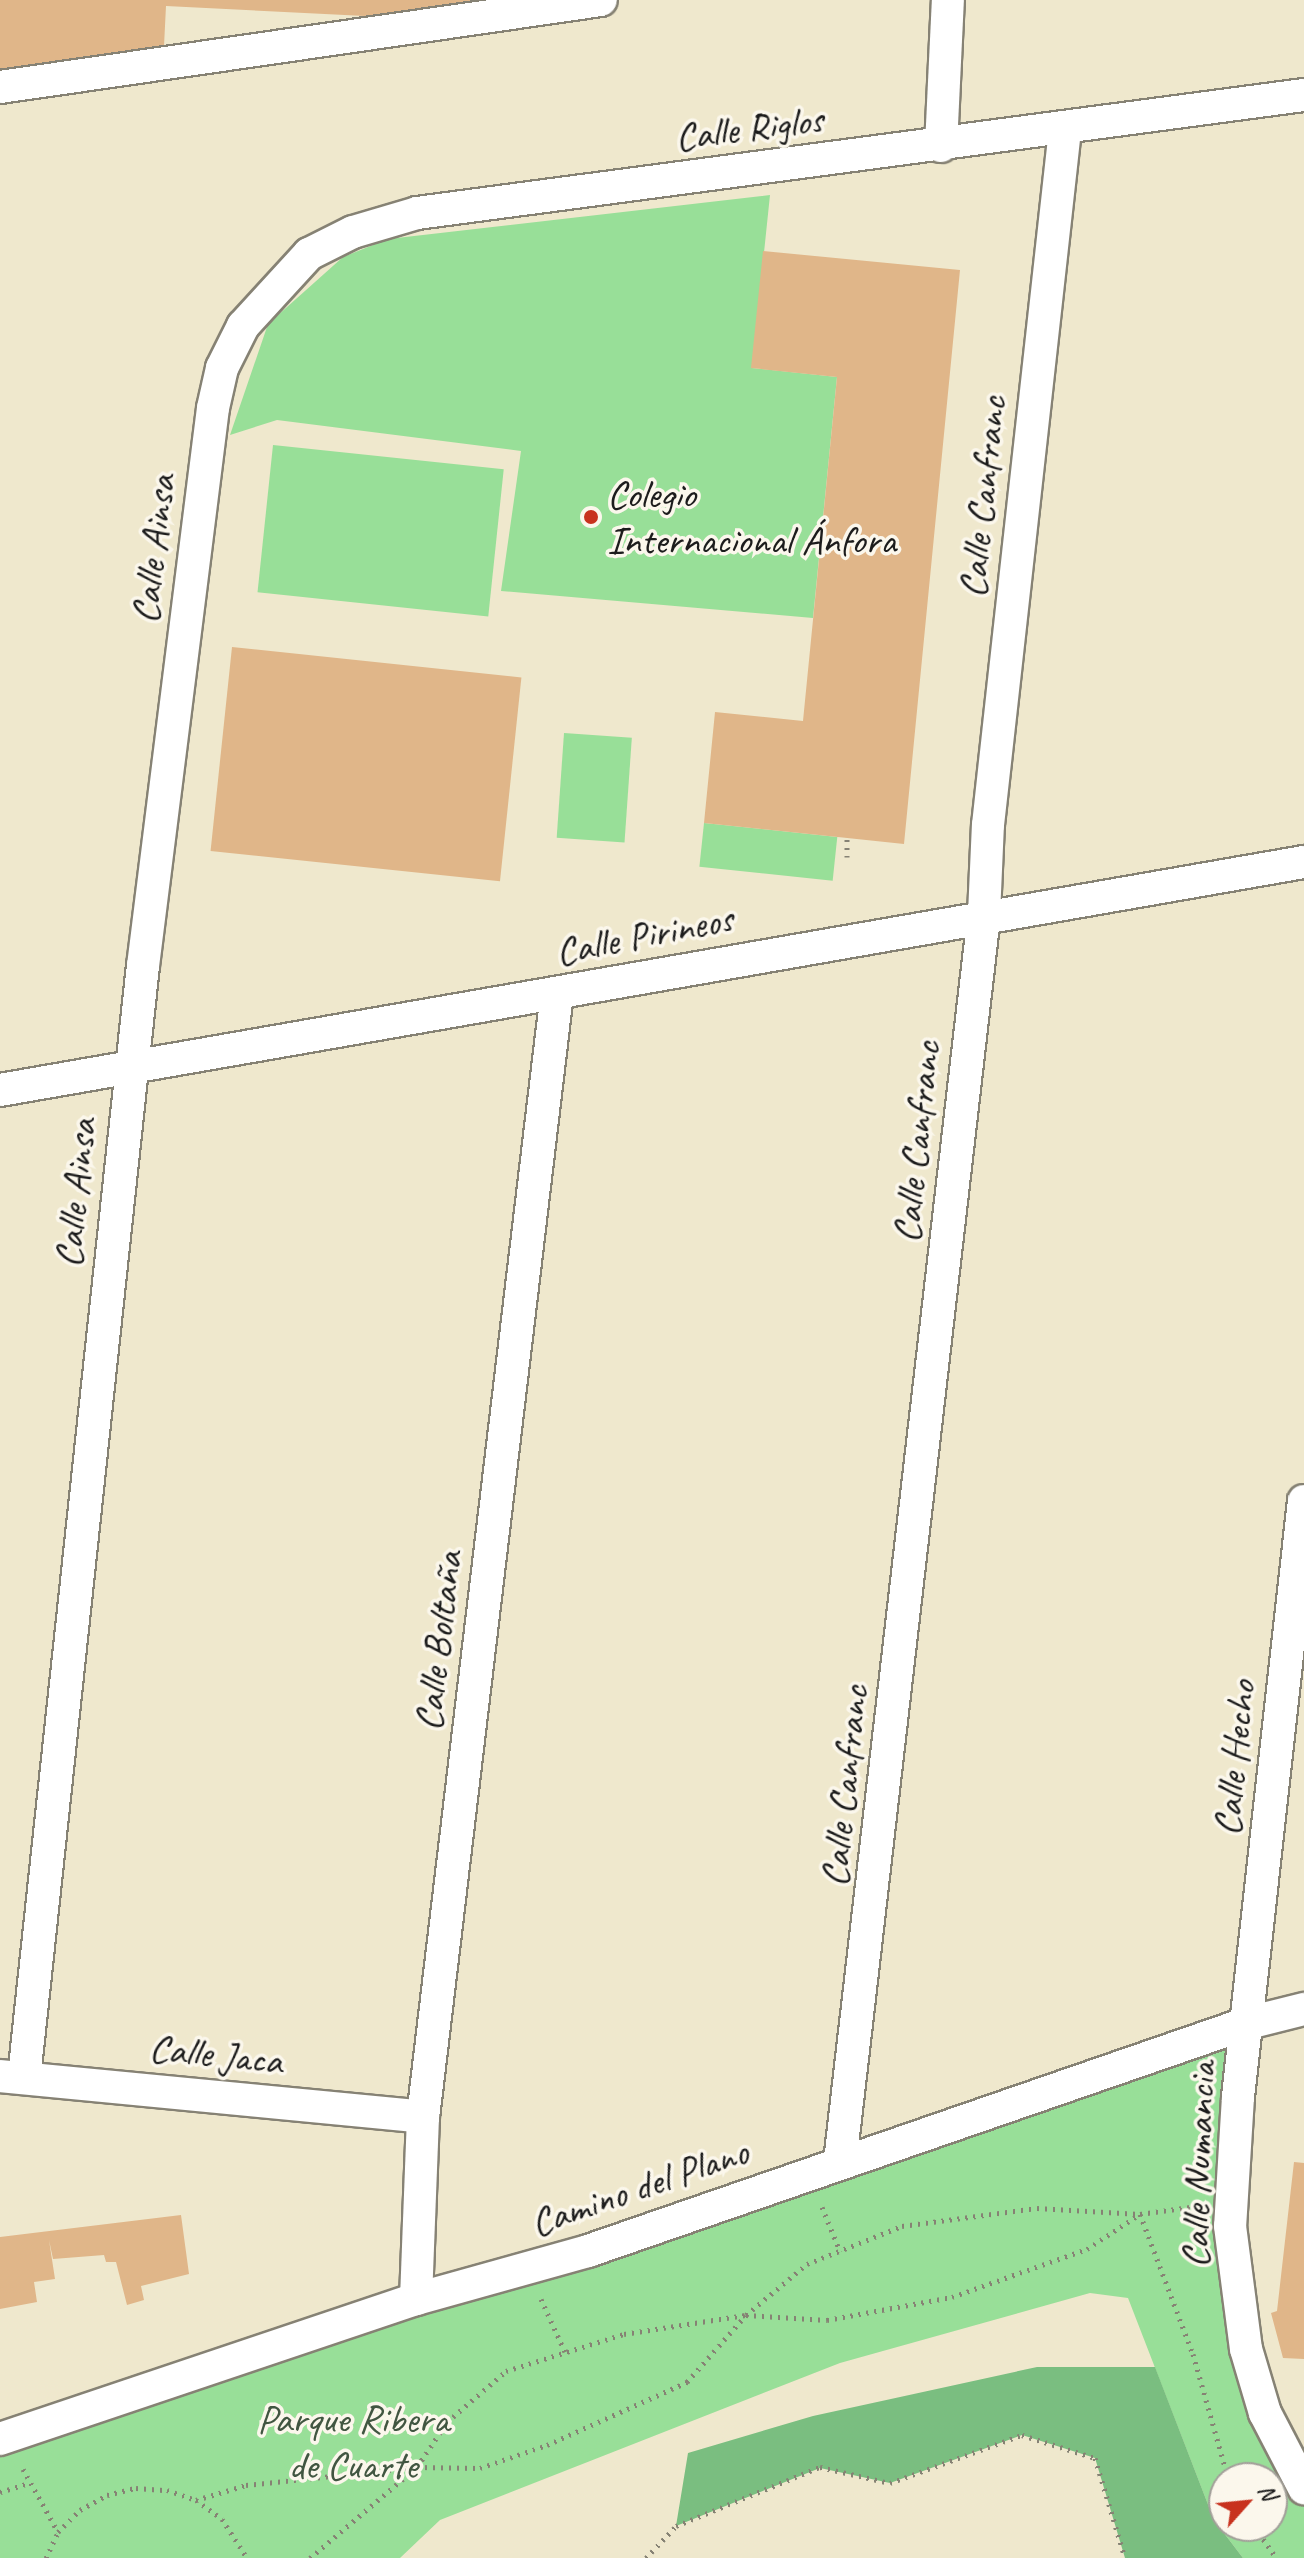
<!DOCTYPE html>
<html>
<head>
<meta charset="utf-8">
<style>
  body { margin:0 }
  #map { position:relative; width:1304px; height:2558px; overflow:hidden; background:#efe8cd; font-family:Caveat,sans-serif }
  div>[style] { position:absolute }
  .green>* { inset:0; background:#98df98; transform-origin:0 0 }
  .forest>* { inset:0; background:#7abe80 }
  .building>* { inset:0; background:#e0b689; transform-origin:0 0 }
  .path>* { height:5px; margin-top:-2.5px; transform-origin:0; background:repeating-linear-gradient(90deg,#868274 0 2px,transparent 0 8px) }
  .roads { filter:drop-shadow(2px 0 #868274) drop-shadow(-2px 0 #868274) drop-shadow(0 2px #868274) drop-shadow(0 -2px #868274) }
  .minor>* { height:32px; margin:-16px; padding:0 16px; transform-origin:16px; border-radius:16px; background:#fff }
  .dots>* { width:22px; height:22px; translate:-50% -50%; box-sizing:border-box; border:4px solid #fbf7ec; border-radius:50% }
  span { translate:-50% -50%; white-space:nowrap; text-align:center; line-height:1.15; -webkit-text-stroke:7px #fbf7ec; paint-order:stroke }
  .street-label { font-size:40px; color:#1c1c1c }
  .poi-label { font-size:40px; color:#1c1c1c }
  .left { translate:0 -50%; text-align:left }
  .park-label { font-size:40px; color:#415641 }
  .north { position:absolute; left:1208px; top:2462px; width:80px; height:80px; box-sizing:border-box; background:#fbf7ec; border:2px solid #a29f99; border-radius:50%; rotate:63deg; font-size:22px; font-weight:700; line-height:32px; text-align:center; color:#1c1c1c }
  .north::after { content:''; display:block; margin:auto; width:28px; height:36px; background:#c8321e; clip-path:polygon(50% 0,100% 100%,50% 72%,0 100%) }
</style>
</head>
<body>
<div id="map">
  <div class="green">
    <i style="clip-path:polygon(770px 195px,752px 368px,837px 377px,813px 618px,501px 591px,521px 451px,277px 420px,230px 435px,268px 324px,343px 257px,388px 239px)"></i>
    <i style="left:273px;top:445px;width:232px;height:148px;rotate:6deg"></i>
    <i style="left:564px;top:733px;width:68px;height:105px;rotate:4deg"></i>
    <i style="left:704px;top:823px;width:134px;height:44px;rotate:6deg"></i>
    <i style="clip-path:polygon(evenodd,1248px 2023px,1232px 2266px,1304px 2488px,1304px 2558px,1243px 2558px,1214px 2520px,1128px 2298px,1090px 2293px,840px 2363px,440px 2520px,400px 2558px,0 2558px,0 2441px,1248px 2023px,1224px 2478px,1272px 2478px,1272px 2526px,1224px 2526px,1224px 2478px)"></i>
  </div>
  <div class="forest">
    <i style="clip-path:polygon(1037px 2367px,1155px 2367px,1214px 2520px,1243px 2558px,1125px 2558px,1095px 2458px,1022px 2435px,890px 2483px,820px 2468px,676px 2526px,688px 2453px,813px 2416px)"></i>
  </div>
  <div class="building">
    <i style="clip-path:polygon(0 0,486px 0,486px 2px,365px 16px,166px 6px,164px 46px,0 72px)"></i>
    <i style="clip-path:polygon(763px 251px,960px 270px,904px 844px,704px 823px,715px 712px,803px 721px,837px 377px,751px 368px)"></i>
    <i style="left:232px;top:647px;width:291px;height:205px;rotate:6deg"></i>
    <i style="clip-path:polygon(1294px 2162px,1304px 2163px,1304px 2359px,1283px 2358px,1271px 2313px,1277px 2311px)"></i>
    <i style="clip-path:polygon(181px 2215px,189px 2274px,141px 2286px,144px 2300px,127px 2305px,116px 2262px,106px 2262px,104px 2255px,53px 2259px,49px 2240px,55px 2279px,34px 2282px,37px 2302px,0 2309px,0 2237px)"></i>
  </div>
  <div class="path">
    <i style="left:847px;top:857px;width:19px;rotate:-90deg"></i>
    <i style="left:822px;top:2207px;width:48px;rotate:67.8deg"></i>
    <i style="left:541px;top:2299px;width:58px;rotate:65.6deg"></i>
    <i style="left:23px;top:2469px;width:72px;rotate:60.9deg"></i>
    <i style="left:0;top:2492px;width:30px;rotate:-17deg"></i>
    <i style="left:196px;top:2500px;width:52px;rotate:-16.7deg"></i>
    <i style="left:246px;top:2485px;width:172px;rotate:-6deg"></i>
    <i style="left:417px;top:2467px;width:54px;rotate:-56.3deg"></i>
    <i style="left:447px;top:2422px;width:78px;rotate:-40.8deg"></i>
    <i style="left:506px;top:2371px;width:124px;rotate:-17.4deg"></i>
    <i style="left:624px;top:2334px;width:123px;rotate:-8.9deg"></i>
    <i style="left:746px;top:2315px;width:80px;rotate:-39.9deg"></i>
    <i style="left:807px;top:2264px;width:102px;rotate:-21.8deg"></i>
    <i style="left:902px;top:2226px;width:136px;rotate:-7.6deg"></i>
    <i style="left:1037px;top:2208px;width:103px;rotate:3.3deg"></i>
    <i style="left:1140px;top:2214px;width:58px;rotate:-8deg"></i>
    <i style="left:1254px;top:2526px;width:39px;rotate:55deg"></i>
    <i style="left:46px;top:2558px;width:29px;rotate:-65deg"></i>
    <i style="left:58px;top:2532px;width:31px;rotate:-45deg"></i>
    <i style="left:80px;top:2510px;width:31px;rotate:-29deg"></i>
    <i style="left:107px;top:2495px;width:30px;rotate:-14deg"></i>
    <i style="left:136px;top:2488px;width:31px;rotate:4deg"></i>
    <i style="left:167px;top:2490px;width:31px;rotate:19deg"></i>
    <i style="left:196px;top:2500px;width:32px;rotate:36deg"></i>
    <i style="left:222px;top:2519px;width:46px;rotate:57.3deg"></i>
    <i style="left:310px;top:2558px;width:140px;rotate:-40.4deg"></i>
    <i style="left:417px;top:2467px;width:63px;rotate:0.9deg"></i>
    <i style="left:480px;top:2468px;width:71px;rotate:-18.9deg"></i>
    <i style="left:547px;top:2445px;width:154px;rotate:-24.2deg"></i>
    <i style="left:687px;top:2382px;width:89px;rotate:-48.6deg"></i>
    <i style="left:746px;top:2315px;width:81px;rotate:3.5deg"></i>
    <i style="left:827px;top:2320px;width:127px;rotate:-10.4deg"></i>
    <i style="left:952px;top:2297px;width:143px;rotate:-19.6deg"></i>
    <i style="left:1087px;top:2249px;width:64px;rotate:-33.4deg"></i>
    <i style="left:1140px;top:2214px;width:150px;rotate:69.3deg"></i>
    <i style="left:1193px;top:2354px;width:129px;rotate:74.2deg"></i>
    <i style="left:646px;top:2558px;width:44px;rotate:-46.8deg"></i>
    <i style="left:676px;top:2526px;width:156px;rotate:-22.3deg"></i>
    <i style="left:820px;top:2467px;width:72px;rotate:12.9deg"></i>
    <i style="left:890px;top:2483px;width:140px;rotate:-20deg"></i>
    <i style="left:1022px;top:2435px;width:77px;rotate:17.5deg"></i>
    <i style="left:1095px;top:2458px;width:104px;rotate:73.3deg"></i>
  </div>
  <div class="roads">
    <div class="minor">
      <i style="left:0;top:87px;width:607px;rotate:-8.24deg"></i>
      <i style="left:941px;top:146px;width:146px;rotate:-87.3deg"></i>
      <i style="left:0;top:1090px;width:1324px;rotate:-9.92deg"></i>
      <i style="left:1304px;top:1501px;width:600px;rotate:96.32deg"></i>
      <i style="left:1238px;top:2097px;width:129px;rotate:93.5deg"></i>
      <i style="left:1230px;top:2226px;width:124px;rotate:82.6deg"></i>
      <i style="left:1246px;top:2349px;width:67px;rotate:73.5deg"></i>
      <i style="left:1265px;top:2413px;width:85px;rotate:62.5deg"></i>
      <i style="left:0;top:2076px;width:425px;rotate:5.5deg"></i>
      <i style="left:24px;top:2077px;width:1117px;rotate:-83.89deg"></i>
      <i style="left:143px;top:966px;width:562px;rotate:-82.85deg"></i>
      <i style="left:213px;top:408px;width:41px;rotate:-77.3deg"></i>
      <i style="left:222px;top:368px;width:47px;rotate:-63.4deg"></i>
      <i style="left:243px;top:326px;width:98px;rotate:-47.5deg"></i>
      <i style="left:309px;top:254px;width:49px;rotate:-26.6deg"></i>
      <i style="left:353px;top:232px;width:67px;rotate:-16.5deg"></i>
      <i style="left:417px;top:213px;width:895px;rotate:-7.58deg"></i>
      <i style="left:840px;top:2162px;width:1255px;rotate:-83.41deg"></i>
      <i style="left:984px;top:915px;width:90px;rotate:-87.5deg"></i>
      <i style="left:988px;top:825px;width:699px;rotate:-83.68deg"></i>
      <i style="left:416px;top:2299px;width:182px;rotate:-87.8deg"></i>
      <i style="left:423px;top:2117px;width:1131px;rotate:-83.2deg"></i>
      <i style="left:0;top:2439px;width:439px;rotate:-18.6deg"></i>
      <i style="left:416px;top:2299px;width:179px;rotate:-15.6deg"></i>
      <i style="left:588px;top:2251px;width:698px;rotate:-19.06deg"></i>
      <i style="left:1248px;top:2023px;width:58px;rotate:-14deg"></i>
    </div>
  </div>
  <div class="dots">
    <i style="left:591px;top:517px;background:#c8321e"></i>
  </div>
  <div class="street-label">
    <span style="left:749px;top:128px;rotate:-7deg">Calle Riglos</span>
    <span style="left:982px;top:497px;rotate:-84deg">Calle Canfranc</span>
    <span style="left:153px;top:549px;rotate:-83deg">Calle Ainsa</span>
    <span style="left:644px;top:935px;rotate:-11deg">Calle Pirineos</span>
    <span style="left:916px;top:1142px;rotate:-84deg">Calle Canfranc</span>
    <span style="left:75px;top:1193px;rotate:-84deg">Calle Ainsa</span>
    <span style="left:438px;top:1641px;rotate:-83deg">Calle Boltaña</span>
    <span style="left:1234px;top:1758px;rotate:-84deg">Calle Hecho</span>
    <span style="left:844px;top:1786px;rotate:-84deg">Calle Canfranc</span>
    <span style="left:216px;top:2054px;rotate:6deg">Calle Jaca</span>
    <span style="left:1198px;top:2165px;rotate:-88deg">Calle Numancia</span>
    <span style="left:639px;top:2187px;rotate:-19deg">Camino del Plano</span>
  </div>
  <div class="poi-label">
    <span class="left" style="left:607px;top:517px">Colegio<br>Internacional Ánfora</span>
  </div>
  <div class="park-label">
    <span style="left:353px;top:2442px">Parque Ribera<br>de Cuarte</span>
  </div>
  <div class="north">N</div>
</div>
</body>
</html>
